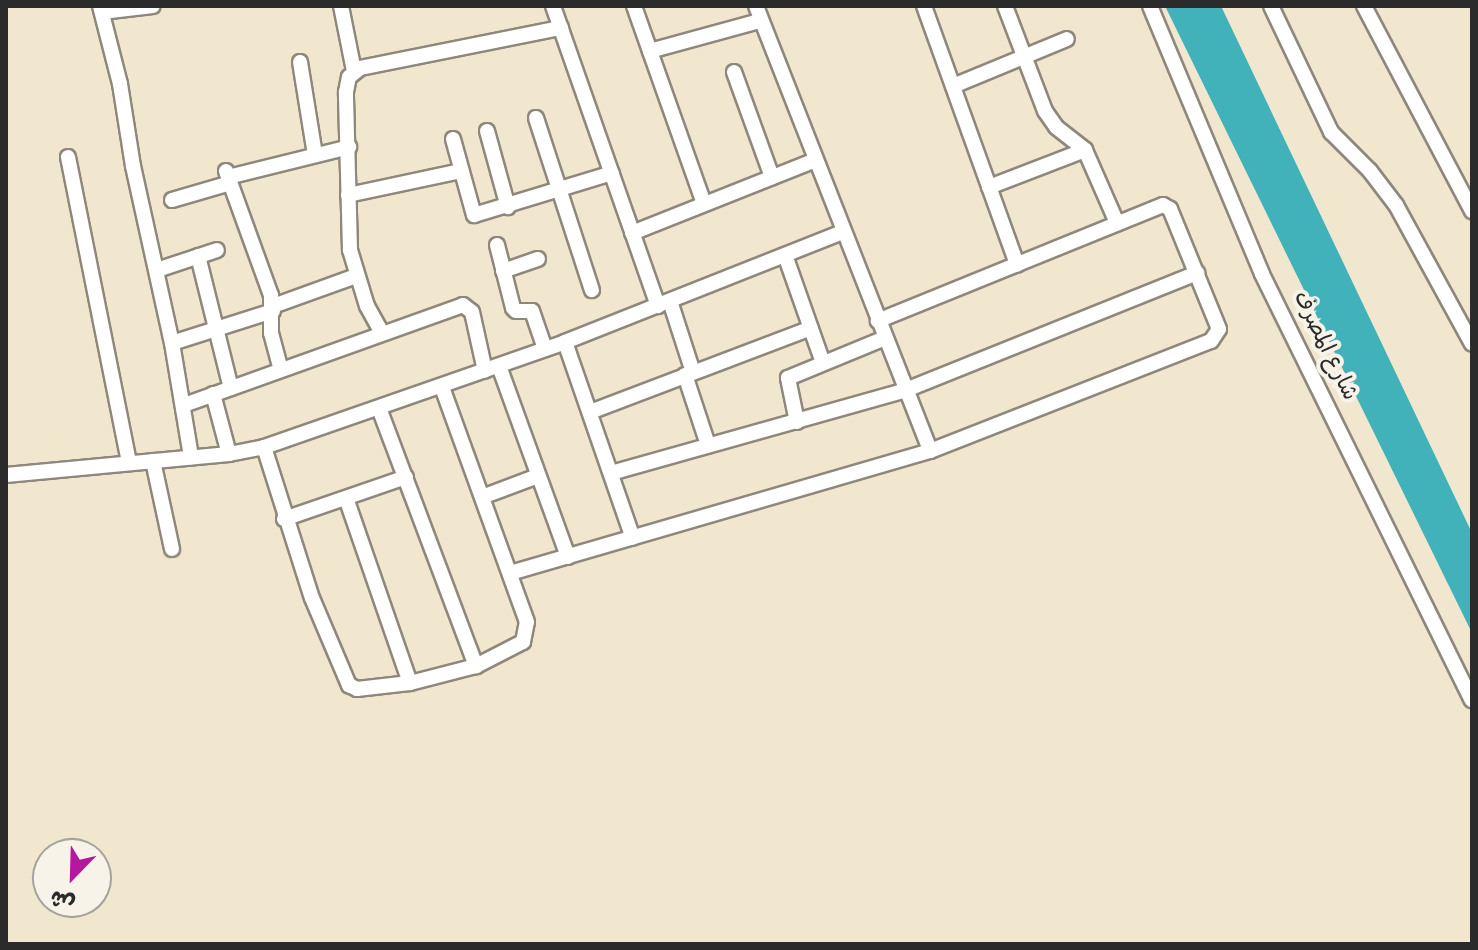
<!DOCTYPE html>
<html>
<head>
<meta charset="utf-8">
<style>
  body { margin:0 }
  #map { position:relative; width:1478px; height:950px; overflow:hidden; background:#f1e6ce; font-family:"Gochi Hand","Playpen Sans Arabic",sans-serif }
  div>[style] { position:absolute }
  .water>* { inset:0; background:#41b1ba }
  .roads { filter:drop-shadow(2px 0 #8e887c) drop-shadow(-2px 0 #8e887c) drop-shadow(0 2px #8e887c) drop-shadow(0 -2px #8e887c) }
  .minor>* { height:14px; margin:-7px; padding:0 7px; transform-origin:7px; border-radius:7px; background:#fff }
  span { translate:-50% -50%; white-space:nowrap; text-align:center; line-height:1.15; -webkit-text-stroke:8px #f7f3e8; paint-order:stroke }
  .street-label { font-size:22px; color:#2b2b2b }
  .frame { position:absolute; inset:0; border:8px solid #2b2b2b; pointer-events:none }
  .north { position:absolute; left:32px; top:838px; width:80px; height:80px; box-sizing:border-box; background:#f7f3e8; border:2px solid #a5a39c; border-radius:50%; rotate:203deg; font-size:22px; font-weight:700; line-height:32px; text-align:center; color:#2b2b2b }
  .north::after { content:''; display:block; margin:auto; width:28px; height:36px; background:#b5179e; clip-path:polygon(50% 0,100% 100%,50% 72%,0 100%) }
</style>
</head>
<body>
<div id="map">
  <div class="water">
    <i style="clip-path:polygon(1165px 6px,1221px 6px,1472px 533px,1472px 633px)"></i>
  </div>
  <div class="roads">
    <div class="minor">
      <i style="left:100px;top:6px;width:81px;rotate:75.6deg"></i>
      <i style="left:120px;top:84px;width:83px;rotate:81deg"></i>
      <i style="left:133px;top:166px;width:181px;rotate:77.6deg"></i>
      <i style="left:172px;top:343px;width:116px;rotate:80.5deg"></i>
      <i style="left:341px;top:6px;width:66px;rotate:78.7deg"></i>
      <i style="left:553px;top:6px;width:318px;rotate:70.7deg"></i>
      <i style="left:634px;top:6px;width:210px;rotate:70.5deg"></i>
      <i style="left:756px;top:6px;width:478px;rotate:68.6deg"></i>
      <i style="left:924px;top:6px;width:275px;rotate:70.2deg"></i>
      <i style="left:1005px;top:6px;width:112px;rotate:69.1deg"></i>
      <i style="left:1045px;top:111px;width:19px;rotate:55deg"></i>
      <i style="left:1056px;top:127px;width:37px;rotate:38deg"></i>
      <i style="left:1085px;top:150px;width:80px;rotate:66.3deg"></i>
      <i style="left:1150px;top:6px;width:290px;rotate:67.3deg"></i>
      <i style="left:1262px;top:274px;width:475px;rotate:63.8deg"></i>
      <i style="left:1271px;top:6px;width:140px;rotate:64.5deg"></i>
      <i style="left:1331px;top:132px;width:55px;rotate:45deg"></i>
      <i style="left:1370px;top:171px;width:43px;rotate:52.6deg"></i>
      <i style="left:1396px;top:205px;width:158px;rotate:61.3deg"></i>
      <i style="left:1364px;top:6px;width:232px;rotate:62.2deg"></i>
      <i style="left:102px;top:12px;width:51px;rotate:-6.7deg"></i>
      <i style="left:650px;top:51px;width:114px;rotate:-15.3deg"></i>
      <i style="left:300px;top:62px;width:94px;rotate:80.8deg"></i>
      <i style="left:734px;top:72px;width:112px;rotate:70.1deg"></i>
      <i style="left:953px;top:86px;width:123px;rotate:-22.4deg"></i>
      <i style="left:536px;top:118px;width:181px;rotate:72deg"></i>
      <i style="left:487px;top:131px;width:79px;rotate:74.6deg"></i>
      <i style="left:453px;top:139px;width:79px;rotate:74.6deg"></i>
      <i style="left:474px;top:215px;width:144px;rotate:-16.9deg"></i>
      <i style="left:68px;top:157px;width:312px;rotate:78.7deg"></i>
      <i style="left:226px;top:171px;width:132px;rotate:70.1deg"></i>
      <i style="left:271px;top:295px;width:38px;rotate:90deg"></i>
      <i style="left:271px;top:333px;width:38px;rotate:75deg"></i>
      <i style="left:228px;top:177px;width:125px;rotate:-13.9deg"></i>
      <i style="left:989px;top:187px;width:103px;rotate:-21.1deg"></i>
      <i style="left:348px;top:195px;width:116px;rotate:-12deg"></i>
      <i style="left:172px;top:200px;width:60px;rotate:-16.3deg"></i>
      <i style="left:632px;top:233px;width:197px;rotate:-21.7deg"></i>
      <i style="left:497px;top:245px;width:65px;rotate:75.7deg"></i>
      <i style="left:513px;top:308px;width:4px;rotate:45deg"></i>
      <i style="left:516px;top:311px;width:16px"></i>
      <i style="left:532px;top:311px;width:40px;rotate:71.1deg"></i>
      <i style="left:785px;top:255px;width:114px;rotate:70.6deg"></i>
      <i style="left:198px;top:256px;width:136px;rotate:76deg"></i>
      <i style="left:157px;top:270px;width:63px;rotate:-18.4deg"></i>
      <i style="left:503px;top:271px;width:37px;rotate:-19deg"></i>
      <i style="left:670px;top:301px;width:75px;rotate:72.1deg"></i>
      <i style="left:273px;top:306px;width:88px;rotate:-19.9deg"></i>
      <i style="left:382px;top:333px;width:31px;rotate:-119deg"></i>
      <i style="left:367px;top:306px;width:59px;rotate:-106.9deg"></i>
      <i style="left:350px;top:250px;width:158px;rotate:-91.5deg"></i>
      <i style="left:346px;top:92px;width:15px;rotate:-79deg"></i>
      <i style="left:349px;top:77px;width:14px;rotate:-39deg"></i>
      <i style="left:360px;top:68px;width:205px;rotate:-11.3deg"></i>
      <i style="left:565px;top:342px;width:207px;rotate:70.9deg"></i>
      <i style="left:172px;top:343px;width:106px;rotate:-17.6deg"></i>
      <i style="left:499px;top:366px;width:203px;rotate:70.1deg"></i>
      <i style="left:685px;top:375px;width:74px;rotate:71.8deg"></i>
      <i style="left:213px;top:394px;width:62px;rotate:75.1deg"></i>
      <i style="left:184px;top:405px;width:296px;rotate:-19.7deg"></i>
      <i style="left:463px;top:305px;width:11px;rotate:38deg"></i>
      <i style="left:472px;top:312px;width:60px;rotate:77.6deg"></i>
      <i style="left:379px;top:408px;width:276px;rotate:69.4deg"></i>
      <i style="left:590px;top:412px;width:236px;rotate:-20.8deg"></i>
      <i style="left:797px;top:422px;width:45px;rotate:-101.6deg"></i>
      <i style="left:788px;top:378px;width:105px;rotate:-22.4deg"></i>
      <i style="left:264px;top:447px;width:158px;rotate:72.4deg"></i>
      <i style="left:312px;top:598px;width:95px;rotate:67deg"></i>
      <i style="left:349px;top:685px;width:9px;rotate:27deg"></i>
      <i style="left:357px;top:689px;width:53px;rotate:-6.5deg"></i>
      <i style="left:410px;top:683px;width:68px;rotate:-14.4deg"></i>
      <i style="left:476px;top:666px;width:53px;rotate:-27.1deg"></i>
      <i style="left:523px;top:642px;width:20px;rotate:-79deg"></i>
      <i style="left:527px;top:622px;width:250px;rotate:-109.9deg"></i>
      <i style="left:153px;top:461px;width:90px;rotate:77.8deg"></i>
      <i style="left:611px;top:473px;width:306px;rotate:-15.7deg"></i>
      <i style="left:906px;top:390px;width:314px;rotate:-21.9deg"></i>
      <i style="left:6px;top:475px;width:224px;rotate:-5.4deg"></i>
      <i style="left:229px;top:454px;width:36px;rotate:-11deg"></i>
      <i style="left:264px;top:447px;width:319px;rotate:-19.2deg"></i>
      <i style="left:565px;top:342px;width:299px;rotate:-21.6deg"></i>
      <i style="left:482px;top:497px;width:60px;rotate:-20.6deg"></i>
      <i style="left:346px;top:498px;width:196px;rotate:70.9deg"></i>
      <i style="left:284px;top:519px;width:129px;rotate:-19deg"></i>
      <i style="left:510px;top:573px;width:437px;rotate:-16.2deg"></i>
      <i style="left:930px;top:451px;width:302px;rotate:-21.4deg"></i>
      <i style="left:1211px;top:341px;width:14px;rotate:-56deg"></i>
      <i style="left:1219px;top:329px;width:130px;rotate:-112.2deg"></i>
      <i style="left:1170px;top:209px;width:8px;rotate:-150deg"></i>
      <i style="left:1163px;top:205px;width:308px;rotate:157.9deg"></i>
    </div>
  </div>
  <div class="street-label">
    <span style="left:1323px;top:347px;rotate:64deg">شارع المصرف</span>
  </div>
  <div class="frame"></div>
  <div class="north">ش</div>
</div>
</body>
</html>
